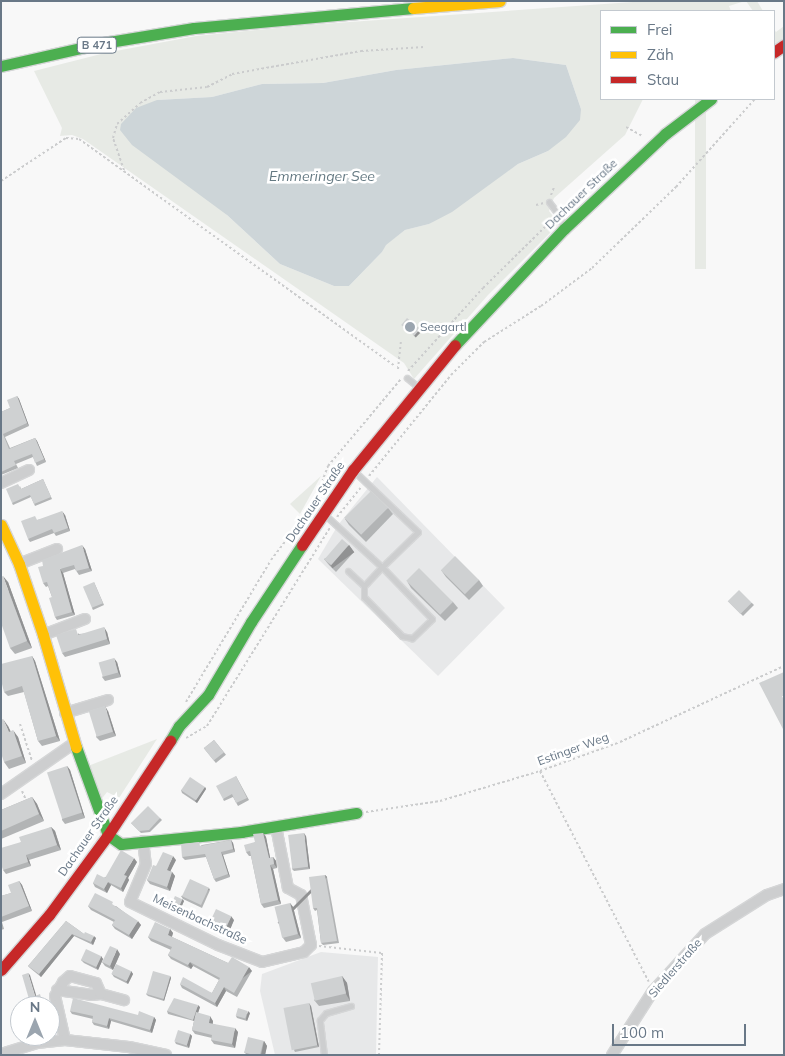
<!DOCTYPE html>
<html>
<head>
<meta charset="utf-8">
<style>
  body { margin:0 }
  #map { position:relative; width:785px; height:1056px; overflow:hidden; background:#f8f8f8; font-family:Mulish,sans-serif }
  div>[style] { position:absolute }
  .built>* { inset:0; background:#e7e8e9 }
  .green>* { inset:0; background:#e7eae5; transform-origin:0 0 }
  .water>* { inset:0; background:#cdd5d8 }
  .path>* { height:2px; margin-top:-1px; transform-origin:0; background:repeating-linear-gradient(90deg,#cbcccd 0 2.5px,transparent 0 5px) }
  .roads { filter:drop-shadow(1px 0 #d5d6d7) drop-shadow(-1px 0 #d5d6d7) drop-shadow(0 1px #d5d6d7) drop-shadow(0 -1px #d5d6d7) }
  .lane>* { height:5px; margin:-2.5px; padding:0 2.5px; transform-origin:2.5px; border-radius:2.5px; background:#cdcecf }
  .street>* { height:10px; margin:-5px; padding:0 5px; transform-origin:5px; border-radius:5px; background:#cdcecf }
  .fast>* { height:11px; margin:-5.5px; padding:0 5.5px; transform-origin:5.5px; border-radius:5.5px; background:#4caf50 }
  .slow>* { height:11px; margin:-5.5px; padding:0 5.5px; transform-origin:5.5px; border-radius:5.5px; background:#ffc107 }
  .jam>* { height:11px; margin:-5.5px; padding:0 5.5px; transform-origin:5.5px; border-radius:5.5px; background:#c62828 }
  .wall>* { inset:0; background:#b2b4b5; transform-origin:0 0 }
  .shaded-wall>* { inset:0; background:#919293; transform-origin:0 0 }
  .building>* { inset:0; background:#cfd1d2; transform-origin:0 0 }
  .dots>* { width:14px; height:14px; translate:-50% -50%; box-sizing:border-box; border:2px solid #fff; border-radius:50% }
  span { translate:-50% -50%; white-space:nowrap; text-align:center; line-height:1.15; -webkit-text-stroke:5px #fff; paint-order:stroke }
  .shield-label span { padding:1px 4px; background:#fff; border:1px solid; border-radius:4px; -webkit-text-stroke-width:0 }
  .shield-label { font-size:11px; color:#697887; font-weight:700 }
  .street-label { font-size:12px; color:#697887 }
  .poi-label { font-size:12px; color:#697887 }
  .left { translate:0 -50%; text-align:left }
  .water-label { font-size:14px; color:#647982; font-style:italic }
  .frame { position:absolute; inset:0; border:2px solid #697887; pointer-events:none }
  .legend { position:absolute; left:600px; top:10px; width:175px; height:90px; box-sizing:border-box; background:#fff; border:1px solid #c3c9cf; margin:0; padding:6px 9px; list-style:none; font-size:15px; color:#697887 }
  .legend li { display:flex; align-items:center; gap:10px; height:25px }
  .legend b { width:25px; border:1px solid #c3c9cf }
  .north { position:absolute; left:10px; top:996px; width:50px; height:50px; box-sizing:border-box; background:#fff; border:1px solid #c3c9cf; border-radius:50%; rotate:0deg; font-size:14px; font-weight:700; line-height:20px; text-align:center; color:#697887 }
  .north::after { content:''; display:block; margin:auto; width:18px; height:22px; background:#9ba5af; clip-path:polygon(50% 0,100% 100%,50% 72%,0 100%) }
  .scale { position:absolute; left:612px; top:1024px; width:134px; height:22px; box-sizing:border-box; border:2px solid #697887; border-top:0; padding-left:6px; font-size:15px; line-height:18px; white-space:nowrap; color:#697887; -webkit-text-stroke:4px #fff; paint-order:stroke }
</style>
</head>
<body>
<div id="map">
  <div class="built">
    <i style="clip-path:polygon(377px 477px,505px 608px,438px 676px,318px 559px,338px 525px)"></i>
    <i style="clip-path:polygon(321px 952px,378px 957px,376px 1055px,275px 1055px,260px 991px,262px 974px)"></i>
  </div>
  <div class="green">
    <i style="clip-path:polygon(evenodd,647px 1px,745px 1px,729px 6px,731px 11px,601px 11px,601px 99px,643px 99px,625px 135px,554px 198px,549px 211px,559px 224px,488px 295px,414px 379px,404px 363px,83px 139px,72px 135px,60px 136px,62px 128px,34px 71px,105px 53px,196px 36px,307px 25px,647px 1px,513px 58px,566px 65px,581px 109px,548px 151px,518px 164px,429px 224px,405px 230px,385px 245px,382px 252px,349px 286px,334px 286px,280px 264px,227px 215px,157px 100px,212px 97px,262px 84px,323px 83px,396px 70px,513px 58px)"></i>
    <i style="clip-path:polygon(746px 1px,757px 1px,763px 11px,753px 11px)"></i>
    <i style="clip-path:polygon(784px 26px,784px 39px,774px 47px,774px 29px,776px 32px)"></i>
    <i style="left:695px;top:99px;width:11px;height:170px"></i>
    <i style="clip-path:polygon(321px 476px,300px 514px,290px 504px)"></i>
    <i style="clip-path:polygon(157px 739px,119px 798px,107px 792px,100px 801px,88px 766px)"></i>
  </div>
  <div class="water">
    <i style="clip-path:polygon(513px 58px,566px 65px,581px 109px,580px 120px,566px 137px,548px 151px,518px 164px,452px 212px,429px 224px,405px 230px,386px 245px,382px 252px,349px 286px,334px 286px,280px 264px,227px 215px,132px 145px,120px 130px,121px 124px,136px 108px,157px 100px,212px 97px,262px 84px,323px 83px,396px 70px)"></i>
  </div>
  <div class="path">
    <i style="left:626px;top:127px;width:18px;rotate:29deg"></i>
    <i style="left:124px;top:170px;width:34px;rotate:-109deg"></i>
    <i style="left:113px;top:138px;width:15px;rotate:-74deg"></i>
    <i style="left:117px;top:124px;width:31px;rotate:-42deg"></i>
    <i style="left:140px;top:103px;width:23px;rotate:-29deg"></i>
    <i style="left:160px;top:92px;width:47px;rotate:-6.1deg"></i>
    <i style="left:207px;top:87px;width:28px;rotate:-27deg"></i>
    <i style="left:232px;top:74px;width:131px;rotate:-10.1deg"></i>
    <i style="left:361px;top:51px;width:63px;rotate:-3.6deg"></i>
    <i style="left:1px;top:181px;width:78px;rotate:-33.5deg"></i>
    <i style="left:66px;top:138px;width:13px;rotate:4deg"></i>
    <i style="left:79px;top:139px;width:389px;rotate:35.7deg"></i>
    <i style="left:551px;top:195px;width:9px;rotate:-69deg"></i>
    <i style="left:536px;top:205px;width:8px;rotate:-14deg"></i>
    <i style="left:398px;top:369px;width:29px;rotate:-84deg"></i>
    <i style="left:408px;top:371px;width:112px;rotate:-47.9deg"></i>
    <i style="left:483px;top:288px;width:98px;rotate:-44.6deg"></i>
    <i style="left:369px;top:476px;width:130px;rotate:-50.9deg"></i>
    <i style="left:451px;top:375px;width:47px;rotate:-45deg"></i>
    <i style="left:484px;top:342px;width:67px;rotate:-32.3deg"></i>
    <i style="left:541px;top:306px;width:64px;rotate:-36.7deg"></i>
    <i style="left:592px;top:268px;width:117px;rotate:-44deg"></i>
    <i style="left:676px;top:187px;width:118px;rotate:-48.1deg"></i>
    <i style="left:337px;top:517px;width:40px;rotate:-51deg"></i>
    <i style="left:186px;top:702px;width:165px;rotate:-59.1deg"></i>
    <i style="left:271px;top:560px;width:69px;rotate:-52.6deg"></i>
    <i style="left:313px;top:505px;width:42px;rotate:-69deg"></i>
    <i style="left:328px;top:466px;width:114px;rotate:-50deg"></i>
    <i style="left:20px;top:724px;width:38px;rotate:72deg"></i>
    <i style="left:186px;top:738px;width:24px;rotate:-30deg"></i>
    <i style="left:207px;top:726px;width:233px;rotate:-58.2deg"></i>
    <i style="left:540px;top:771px;width:237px;rotate:62.7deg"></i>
    <i style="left:22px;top:791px;width:10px;rotate:66deg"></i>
    <i style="left:366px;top:812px;width:75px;rotate:-8.5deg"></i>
    <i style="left:440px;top:801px;width:104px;rotate:-16.7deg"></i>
    <i style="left:540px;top:771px;width:85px;rotate:-19.9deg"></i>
    <i style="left:620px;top:742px;width:181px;rotate:-24.9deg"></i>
    <i style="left:319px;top:946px;width:63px;rotate:6.3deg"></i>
    <i style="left:382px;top:953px;width:102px;rotate:91.7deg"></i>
  </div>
  <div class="roads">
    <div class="lane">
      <i style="left:549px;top:202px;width:15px;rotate:53deg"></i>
      <i style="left:558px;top:214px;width:15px;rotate:67deg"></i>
      <i style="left:407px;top:378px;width:14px;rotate:39deg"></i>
      <i style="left:323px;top:513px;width:80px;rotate:42.5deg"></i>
      <i style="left:382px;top:567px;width:72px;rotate:46.1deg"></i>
      <i style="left:432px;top:619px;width:28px;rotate:136deg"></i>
      <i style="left:412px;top:638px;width:10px;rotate:-169deg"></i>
      <i style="left:402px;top:636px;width:54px;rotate:-134.3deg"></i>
      <i style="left:364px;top:597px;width:11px;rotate:-90deg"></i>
      <i style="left:364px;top:586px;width:26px;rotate:-47deg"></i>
      <i style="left:382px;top:567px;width:50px;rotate:-44.2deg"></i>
      <i style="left:418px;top:532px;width:90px;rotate:-136.4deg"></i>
      <i style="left:348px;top:571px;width:22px;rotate:43deg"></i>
      <i style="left:324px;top:1055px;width:35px;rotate:-97deg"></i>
      <i style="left:320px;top:1020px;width:9px;rotate:-49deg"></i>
      <i style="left:326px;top:1013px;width:26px;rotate:-16deg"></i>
    </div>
    <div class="street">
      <i style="left:1px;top:483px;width:31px;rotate:-25deg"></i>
      <i style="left:19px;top:564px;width:41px;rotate:-21.5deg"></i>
      <i style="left:43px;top:635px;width:45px;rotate:-20.9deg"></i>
      <i style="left:65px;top:713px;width:45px;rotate:-16.8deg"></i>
      <i style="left:1px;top:794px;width:89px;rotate:-34.9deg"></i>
      <i style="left:143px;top:841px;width:23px;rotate:83deg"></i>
      <i style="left:146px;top:864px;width:41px;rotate:112.8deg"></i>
      <i style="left:130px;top:902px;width:98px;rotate:26deg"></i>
      <i style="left:218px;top:945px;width:47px;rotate:21.1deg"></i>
      <i style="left:262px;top:962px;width:43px;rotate:-13.4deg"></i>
      <i style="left:304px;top:952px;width:10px;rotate:-45deg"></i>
      <i style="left:311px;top:945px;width:51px;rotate:-101.3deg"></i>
      <i style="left:301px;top:895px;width:15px;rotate:-152deg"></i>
      <i style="left:288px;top:888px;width:62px;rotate:-101.1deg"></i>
      <i style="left:57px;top:990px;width:34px;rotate:8deg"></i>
      <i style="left:91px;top:995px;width:10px;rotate:-6deg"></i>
      <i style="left:101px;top:994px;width:24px;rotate:15deg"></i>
      <i style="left:65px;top:1040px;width:45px;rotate:-102.8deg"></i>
      <i style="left:55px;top:996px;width:16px;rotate:-60deg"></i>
      <i style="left:63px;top:982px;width:9px;rotate:-41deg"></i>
      <i style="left:70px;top:976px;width:27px;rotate:15deg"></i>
      <i style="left:96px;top:983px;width:12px;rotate:66deg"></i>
      <i style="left:1px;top:1054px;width:38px;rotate:-17deg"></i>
      <i style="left:37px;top:1043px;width:28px;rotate:-6deg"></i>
      <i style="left:65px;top:1040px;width:64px;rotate:6.2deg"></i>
      <i style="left:129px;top:1047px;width:38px;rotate:12deg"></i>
      <i style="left:612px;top:1055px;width:76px;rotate:-57.4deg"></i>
      <i style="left:653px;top:991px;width:77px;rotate:-47.6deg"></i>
      <i style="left:705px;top:934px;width:73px;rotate:-32.2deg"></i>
      <i style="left:767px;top:895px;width:18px;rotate:-19deg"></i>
    </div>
    <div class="fast">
      <i style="left:1px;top:66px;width:105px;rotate:-12.7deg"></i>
      <i style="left:103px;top:43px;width:92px;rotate:-9.4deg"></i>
      <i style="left:194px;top:28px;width:220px;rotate:-5.2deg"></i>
      <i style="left:455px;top:345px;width:159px;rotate:-46.8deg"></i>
      <i style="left:564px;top:229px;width:139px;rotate:-43.2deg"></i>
      <i style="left:665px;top:134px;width:58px;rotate:-37.3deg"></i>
      <i style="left:170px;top:741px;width:17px;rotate:-59deg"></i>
      <i style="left:179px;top:726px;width:42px;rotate:-46.9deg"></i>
      <i style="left:208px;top:695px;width:85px;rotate:-59.5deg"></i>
      <i style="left:251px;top:622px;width:92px;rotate:-56.5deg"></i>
      <i style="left:76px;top:747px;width:94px;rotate:70deg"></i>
      <i style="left:108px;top:835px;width:16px;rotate:35deg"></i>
      <i style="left:121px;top:844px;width:121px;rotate:-5.7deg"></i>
      <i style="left:241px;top:832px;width:117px;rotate:-9.4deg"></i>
    </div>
    <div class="slow">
      <i style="left:413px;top:8px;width:87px;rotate:-4.6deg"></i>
      <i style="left:1px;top:525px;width:43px;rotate:65.2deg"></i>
      <i style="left:19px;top:564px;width:75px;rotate:71.3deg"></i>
      <i style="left:43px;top:635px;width:117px;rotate:73.6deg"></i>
    </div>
    <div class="jam">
      <i style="left:774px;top:52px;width:12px;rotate:-35deg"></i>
      <i style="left:302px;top:545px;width:91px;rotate:-55.8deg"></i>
      <i style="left:353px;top:470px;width:161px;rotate:-50.8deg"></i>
      <i style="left:1px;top:970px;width:73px;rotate:-48.9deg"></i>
      <i style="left:49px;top:915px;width:99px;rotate:-53.6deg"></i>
      <i style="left:108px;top:835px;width:113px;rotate:-56.6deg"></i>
    </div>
  </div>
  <div class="wall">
    <i style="clip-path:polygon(17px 396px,19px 399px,29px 426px,5px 437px,10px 448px,35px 438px,37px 441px,46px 462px,37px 466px,33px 457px,16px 464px,18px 468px,1px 475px,1px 412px,10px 408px)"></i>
    <i style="clip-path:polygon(43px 479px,52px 499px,35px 506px,31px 497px,13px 505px,12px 503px,20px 486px,21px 489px)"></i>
    <i style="clip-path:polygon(388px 508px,393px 514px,366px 542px,349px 525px,345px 519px)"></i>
    <i style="clip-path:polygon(65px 515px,70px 531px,56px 536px,54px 533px,30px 542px,28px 539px,37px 520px)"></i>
    <i style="clip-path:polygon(349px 545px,354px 552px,336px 572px,329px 565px,324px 559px)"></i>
    <i style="clip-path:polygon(85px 549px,92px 571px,79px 575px,75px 569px,63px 573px,75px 615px,57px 620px,55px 617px,52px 597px,48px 586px,46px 587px,43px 583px)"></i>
    <i style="clip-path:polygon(441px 570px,479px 580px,483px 586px,469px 600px,446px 577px)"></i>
    <i style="clip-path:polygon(407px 581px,453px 602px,458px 608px,445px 621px,411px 588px)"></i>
    <i style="clip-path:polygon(8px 582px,32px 648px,15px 654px,10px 648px)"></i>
    <i style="clip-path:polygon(94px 582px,104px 605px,93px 610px,92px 608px)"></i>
    <i style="clip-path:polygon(728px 601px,752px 603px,754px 605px,743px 616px)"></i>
    <i style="clip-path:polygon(107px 632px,110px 644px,65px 657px,62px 653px,79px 633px,79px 634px)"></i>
    <i style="clip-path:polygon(32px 656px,35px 661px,60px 741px,42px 746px,38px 741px,24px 692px,8px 696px,4px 692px)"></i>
    <i style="clip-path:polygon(117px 662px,121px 677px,105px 681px,102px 677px)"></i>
    <i style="clip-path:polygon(108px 711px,116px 736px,100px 741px,96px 737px)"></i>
    <i style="clip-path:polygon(8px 726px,10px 731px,18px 737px,26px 763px,9px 769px,4px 762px)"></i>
    <i style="left:214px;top:740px;width:19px;height:13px;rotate:51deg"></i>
    <i style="clip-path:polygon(67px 766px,70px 770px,85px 818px,65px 824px,62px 820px)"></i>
    <i style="clip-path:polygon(236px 776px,249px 800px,238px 806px,233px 797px,224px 801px,223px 799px)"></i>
    <i style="clip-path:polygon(205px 787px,206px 789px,197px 803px,182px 793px,181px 790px)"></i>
    <i style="clip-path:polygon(32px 797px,37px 804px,44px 821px,1px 839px,1px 810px)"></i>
    <i style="clip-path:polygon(160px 818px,162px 820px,150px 832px,141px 833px,131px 823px)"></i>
    <i style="clip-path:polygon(51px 827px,55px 831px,61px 850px,29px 860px,31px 866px,6px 874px,3px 870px,21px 842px)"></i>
    <i style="clip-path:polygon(263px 833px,266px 837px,270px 858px,273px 857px,276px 861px,277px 868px,273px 869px,281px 904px,264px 908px,261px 904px,251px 856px,249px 856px,246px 852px)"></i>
    <i style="clip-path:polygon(306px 836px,310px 869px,294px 871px,292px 869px)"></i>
    <i style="clip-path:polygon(231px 840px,233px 843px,235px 852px,223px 855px,230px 877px,216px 882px,214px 879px,206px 857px,185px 860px,182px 857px,202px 845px)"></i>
    <i style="clip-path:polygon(176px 860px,170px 871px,172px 872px,175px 876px,170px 891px,150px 884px,147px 880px,156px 866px)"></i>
    <i style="clip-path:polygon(137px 862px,128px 878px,129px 880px,123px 892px,111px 885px,107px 893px,95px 887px,93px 883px)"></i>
    <i style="clip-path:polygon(325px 875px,327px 877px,339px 943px,323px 945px,321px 943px,317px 910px,315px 911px,313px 908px)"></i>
    <i style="clip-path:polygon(19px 881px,22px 885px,32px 911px,2px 922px,4px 929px,1px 930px,1px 896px,11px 893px)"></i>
    <i style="clip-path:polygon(210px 890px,202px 908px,183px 899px,181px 896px)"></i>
    <i style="clip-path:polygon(182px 899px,184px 901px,180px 910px,173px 907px,171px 905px)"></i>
    <i style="clip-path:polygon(290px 903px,293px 907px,301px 938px,286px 942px,283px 938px)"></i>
    <i style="clip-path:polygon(88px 906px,116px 906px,141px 925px,132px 939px,115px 929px,112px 925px,114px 922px,91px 910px)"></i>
    <i style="clip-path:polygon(234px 920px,229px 932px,214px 925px,211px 921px)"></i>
    <i style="clip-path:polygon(66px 921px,84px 934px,96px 938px,93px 945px,74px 936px,41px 977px,30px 968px,28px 966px)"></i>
    <i style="clip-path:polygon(170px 929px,173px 933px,172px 937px,228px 963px,252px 971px,237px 997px,226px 991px,217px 1007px,182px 988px,180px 984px,212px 993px,219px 980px,193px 966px,191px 969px,171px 959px,168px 955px,171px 950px,151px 941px,148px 937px)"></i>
    <i style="clip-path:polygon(120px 954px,113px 970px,105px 966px,102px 962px)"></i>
    <i style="clip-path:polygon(101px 956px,103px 959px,98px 970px,84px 963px,81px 960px)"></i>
    <i style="clip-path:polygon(131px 971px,133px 974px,128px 984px,114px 977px,112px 974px)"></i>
    <i style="clip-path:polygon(170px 976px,171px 978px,164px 1001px,148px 996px,146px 994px)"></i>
    <i style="clip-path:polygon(342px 976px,347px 983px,350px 1001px,319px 1006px,314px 1000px)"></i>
    <i style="clip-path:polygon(311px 1006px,319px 1047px,295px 1052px,294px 1050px)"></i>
    <i style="clip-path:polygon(200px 1007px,198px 1013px,213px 1021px,213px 1024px,238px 1032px,235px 1048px,214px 1044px,211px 1040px,212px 1038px,195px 1034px,192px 1030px,194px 1021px,168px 1014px,167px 1011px)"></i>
    <i style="clip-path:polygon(70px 1011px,154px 1017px,156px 1020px,152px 1033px,111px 1021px,109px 1029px,94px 1025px,92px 1022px,93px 1019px,72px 1014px)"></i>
    <i style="clip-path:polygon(250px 1013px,247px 1021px,237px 1018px,236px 1016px)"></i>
    <i style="clip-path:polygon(190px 1034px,192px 1036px,189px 1048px,176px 1044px,175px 1042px)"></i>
    <i style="clip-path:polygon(264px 1041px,267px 1046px,265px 1055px,247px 1055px,244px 1052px)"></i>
  </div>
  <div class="shaded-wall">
    <i style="left:420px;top:329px;width:3px;height:9px;rotate:45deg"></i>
    <i style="clip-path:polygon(17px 396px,19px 399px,29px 426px,27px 423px)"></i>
    <i style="clip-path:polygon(35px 438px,37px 441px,46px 462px,44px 459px)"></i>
    <i style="clip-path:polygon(62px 511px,65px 515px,70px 531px,68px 528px)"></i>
    <i style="clip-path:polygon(82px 545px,85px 549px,92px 571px,89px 568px)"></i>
    <i style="left:349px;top:545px;width:9px;height:27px;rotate:54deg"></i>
    <i style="clip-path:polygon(60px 569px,63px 573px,75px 615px,72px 612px)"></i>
    <i style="clip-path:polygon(3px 576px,8px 582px,32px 648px,27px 641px)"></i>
    <i style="clip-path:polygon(104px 627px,107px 632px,110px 644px,107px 639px)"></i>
    <i style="clip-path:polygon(32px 656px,35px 661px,60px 741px,56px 736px)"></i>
    <i style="clip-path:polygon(114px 658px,117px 662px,121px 677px,118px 672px)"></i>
    <i style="clip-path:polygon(105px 706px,108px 711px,116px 736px,113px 732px)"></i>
    <i style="clip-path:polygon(3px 719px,8px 726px,14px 738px,9px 732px)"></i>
    <i style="clip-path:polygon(13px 730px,18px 737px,26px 763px,22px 756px)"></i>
    <i style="clip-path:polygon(67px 766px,70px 770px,85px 818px,82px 813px)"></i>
    <i style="clip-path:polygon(205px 787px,206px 789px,197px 803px,195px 801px)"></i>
    <i style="clip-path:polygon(32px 797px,37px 804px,44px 821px,39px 814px)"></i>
    <i style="clip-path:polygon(51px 827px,55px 831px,61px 850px,57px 845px)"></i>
    <i style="clip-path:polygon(263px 833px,266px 837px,271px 862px,269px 858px)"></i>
    <i style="clip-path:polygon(304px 833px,306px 836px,310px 869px,308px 867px)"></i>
    <i style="clip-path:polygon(231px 840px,233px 843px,235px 852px,233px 849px)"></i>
    <i style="clip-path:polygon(221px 852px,223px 855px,230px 877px,228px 874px)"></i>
    <i style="clip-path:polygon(26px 855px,29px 860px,31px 866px,28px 862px)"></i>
    <i style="clip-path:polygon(173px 856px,176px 860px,169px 874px,167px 870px)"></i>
    <i style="clip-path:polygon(273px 857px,276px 861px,277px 868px,274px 864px)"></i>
    <i style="clip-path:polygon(134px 858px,137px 862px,128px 878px,129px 880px,123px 892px,121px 888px,124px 875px)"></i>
    <i style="clip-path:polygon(270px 865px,273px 869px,281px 904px,278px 900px)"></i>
    <i style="clip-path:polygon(172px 872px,175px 876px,170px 891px,167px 887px)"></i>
    <i style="left:325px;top:875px;width:3px;height:67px;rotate:45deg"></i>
    <i style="clip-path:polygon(19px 881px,22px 885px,32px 911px,29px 906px)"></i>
    <i style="clip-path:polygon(108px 882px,111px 885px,107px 893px,104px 889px)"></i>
    <i style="left:209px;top:888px;width:2px;height:20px;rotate:63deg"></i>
    <i style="clip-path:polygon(182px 899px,184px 901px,180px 910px,178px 908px)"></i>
    <i style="clip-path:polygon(290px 903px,293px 907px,301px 938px,298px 934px)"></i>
    <i style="clip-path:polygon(231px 916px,234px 920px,229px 932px,226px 928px)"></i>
    <i style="clip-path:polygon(138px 921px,141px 925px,132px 939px,129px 935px)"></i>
    <i style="clip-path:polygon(170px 929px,173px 933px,171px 939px,168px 935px)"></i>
    <i style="clip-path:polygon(72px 934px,74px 936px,41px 977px,39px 974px)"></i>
    <i style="clip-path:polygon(94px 936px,96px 938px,93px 945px,91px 942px)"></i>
    <i style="clip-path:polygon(117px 949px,120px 954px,113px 970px,110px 966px)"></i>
    <i style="clip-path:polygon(101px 956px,103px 959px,98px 970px,96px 967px)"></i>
    <i style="clip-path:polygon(190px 962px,193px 966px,191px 969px,188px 965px)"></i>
    <i style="left:249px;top:967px;width:5px;height:30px;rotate:53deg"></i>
    <i style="clip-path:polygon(131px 971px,133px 974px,128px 984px,126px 981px)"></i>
    <i style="clip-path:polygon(28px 973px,30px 975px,37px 998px,35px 996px)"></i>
    <i style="clip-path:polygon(170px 976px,171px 978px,164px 1001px,163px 998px)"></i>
    <i style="clip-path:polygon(342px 976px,347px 983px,350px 1001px,346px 994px)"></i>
    <i style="clip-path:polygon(224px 987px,226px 991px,217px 1007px,215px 1003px)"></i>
    <i style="clip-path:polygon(309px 1003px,311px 1006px,319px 1047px,317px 1045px)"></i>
    <i style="clip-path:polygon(198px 1005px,200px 1007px,195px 1022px,193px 1020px)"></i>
    <i style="clip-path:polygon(248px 1011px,250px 1013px,247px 1021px,246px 1019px)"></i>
    <i style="clip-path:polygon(210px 1016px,213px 1021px,212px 1027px,209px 1023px)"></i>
    <i style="clip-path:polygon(154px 1017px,156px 1020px,152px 1033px,150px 1030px)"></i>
    <i style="clip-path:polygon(109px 1018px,111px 1021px,109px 1029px,107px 1026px)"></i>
    <i style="clip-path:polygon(235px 1028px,238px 1032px,235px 1048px,232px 1044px)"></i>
    <i style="clip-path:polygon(190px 1034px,192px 1036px,189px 1048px,187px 1045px)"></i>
    <i style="clip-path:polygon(264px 1041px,267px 1046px,265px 1055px,261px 1055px)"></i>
  </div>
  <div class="building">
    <i style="left:407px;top:318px;width:17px;height:9px;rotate:40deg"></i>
    <i style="clip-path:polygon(17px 396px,27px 423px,3px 434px,9px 449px,35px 438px,44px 459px,35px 463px,32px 454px,14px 461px,16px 465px,1px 472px,1px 412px,10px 408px,7px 400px)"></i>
    <i style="clip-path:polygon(43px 479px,51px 497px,34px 504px,30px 495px,12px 503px,6px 489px,18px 484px,21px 489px)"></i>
    <i style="left:371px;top:491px;width:24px;height:38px;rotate:45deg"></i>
    <i style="clip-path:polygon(62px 511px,68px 528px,54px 533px,52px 529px,28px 539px,21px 521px,35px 516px,37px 520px)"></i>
    <i style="left:342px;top:539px;width:9px;height:27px;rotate:41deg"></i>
    <i style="clip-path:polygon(82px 545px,89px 568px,76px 571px,74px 565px,60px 569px,72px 612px,55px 617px,49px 598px,52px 597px,47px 582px,43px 583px,38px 567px,43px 566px,42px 560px)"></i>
    <i style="left:455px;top:556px;width:34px;height:20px;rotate:45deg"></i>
    <i style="left:419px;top:568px;width:48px;height:18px;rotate:45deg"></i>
    <i style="clip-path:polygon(3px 576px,27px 641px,10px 648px,1px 623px,1px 577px)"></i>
    <i style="left:94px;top:582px;width:23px;height:12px;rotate:67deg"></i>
    <i style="left:739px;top:590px;width:18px;height:16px;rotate:45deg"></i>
    <i style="clip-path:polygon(104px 627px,107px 639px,62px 653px,56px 635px,76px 629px,78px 635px)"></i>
    <i style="clip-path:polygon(32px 656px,56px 736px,38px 741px,22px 686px,4px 692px,1px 680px,1px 664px)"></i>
    <i style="left:114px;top:658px;width:15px;height:16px;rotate:74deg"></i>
    <i style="clip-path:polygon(784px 672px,784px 696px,782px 696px,784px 700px,784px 731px,759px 683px)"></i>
    <i style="left:105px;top:706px;width:27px;height:17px;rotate:73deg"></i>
    <i style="clip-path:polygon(3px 719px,9px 732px,13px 730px,22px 756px,4px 762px,1px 753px,1px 720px)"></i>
    <i style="left:214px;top:740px;width:16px;height:13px;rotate:52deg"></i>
    <i style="left:67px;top:766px;width:49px;height:21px;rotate:72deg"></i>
    <i style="clip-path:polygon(236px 776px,247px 798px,236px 803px,232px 794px,223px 799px,216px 786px)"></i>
    <i style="left:190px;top:777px;width:18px;height:16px;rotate:34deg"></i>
    <i style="clip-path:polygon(32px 797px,39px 814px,1px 831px,1px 810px)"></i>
    <i style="clip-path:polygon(148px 806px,160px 818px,149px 830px,139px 831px,131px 823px)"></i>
    <i style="clip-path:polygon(51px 827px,57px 845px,26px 855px,28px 862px,3px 870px,1px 864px,1px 848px,21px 842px,19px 837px)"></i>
    <i style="clip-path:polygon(263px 833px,269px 858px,273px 857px,274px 864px,270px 865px,278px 900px,261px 904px,250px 851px,246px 852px,244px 845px,255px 842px,253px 834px)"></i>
    <i style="left:304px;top:833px;width:34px;height:16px;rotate:83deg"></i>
    <i style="clip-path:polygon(231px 840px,233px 849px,221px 852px,228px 874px,214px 879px,205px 854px,182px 857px,181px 844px,199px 842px,200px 846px)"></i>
    <i style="clip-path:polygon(121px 850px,134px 858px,124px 875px,127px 876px,121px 888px,108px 882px,104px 889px,93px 883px,97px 874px,105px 878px)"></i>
    <i style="clip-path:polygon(163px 852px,173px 856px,167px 870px,172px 872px,167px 887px,147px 880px,153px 865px,156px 866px)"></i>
    <i style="clip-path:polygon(325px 875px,337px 941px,321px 943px,317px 908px,313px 908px,309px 877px)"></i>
    <i style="left:190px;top:879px;width:21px;height:19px;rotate:25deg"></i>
    <i style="clip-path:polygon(19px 881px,29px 906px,1px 917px,1px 896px,11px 893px,8px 885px)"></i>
    <i style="clip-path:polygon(95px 893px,113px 902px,112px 904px,138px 921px,129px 935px,112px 925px,115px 920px,88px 906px)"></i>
    <i style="left:175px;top:896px;width:8px;height:10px;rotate:23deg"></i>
    <i style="left:290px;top:903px;width:32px;height:16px;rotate:76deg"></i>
    <i style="left:216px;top:909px;width:17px;height:13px;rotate:25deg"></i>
    <i style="clip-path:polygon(66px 921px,84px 934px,85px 932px,94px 936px,91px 942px,72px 934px,39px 974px,28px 966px)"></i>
    <i style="clip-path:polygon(155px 922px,170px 929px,168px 935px,228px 963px,232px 957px,249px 967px,234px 993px,224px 987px,215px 1003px,180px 984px,183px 977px,212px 993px,220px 978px,190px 962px,188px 965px,168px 955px,172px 947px,148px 937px)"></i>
    <i style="clip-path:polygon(110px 946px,117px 949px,110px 966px,102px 962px)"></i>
    <i style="left:86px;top:949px;width:17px;height:12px;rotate:25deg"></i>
    <i style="left:116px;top:964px;width:17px;height:11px;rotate:25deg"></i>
    <i style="left:153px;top:971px;width:18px;height:24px;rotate:16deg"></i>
    <i style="clip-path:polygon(28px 973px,35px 996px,40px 994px,43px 1006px,31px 1006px,22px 975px)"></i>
    <i style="left:342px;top:976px;width:18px;height:32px;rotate:77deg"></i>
    <i style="clip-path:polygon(73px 998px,138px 1015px,139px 1011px,154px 1017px,150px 1030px,109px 1018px,107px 1026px,92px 1022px,93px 1016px,70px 1011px)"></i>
    <i style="clip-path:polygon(174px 998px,198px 1005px,193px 1020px,167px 1011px)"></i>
    <i style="left:309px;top:1003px;width:43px;height:26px;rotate:79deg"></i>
    <i style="left:238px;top:1008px;width:10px;height:8px;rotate:17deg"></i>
    <i style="clip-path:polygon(20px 1012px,20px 1024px,16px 1025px,13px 1014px)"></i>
    <i style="clip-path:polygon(196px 1012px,210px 1016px,209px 1023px,235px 1028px,232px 1044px,211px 1040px,212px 1035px,192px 1030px)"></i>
    <i style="left:178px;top:1030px;width:13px;height:12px;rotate:18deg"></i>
    <i style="left:248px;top:1037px;width:16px;height:16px;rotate:14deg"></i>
  </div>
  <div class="dots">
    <i style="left:410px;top:327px;background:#9ba5af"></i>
  </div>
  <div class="shield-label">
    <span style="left:97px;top:45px">B 471</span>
  </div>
  <div class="street-label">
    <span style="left:581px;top:194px;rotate:-44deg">Dachauer Straße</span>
    <span style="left:315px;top:502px;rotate:-56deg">Dachauer Straße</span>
    <span style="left:573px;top:749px;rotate:-20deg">Estinger Weg</span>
    <span style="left:88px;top:836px;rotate:-55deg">Dachauer Straße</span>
    <span style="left:200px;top:919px;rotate:25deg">Meisenbachstraße</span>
    <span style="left:675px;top:968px;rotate:-49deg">Siedlerstraße</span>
  </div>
  <div class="poi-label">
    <span class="left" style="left:420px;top:327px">Seegartl</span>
  </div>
  <div class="water-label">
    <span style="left:322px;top:176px">Emmeringer See</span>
  </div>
  <div class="frame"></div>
  <ul class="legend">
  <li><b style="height:6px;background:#4caf50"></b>Frei</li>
  <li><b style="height:6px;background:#ffc107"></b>Zäh</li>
  <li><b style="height:6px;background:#c62828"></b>Stau</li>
  </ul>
  <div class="north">N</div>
  <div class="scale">100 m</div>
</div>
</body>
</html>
